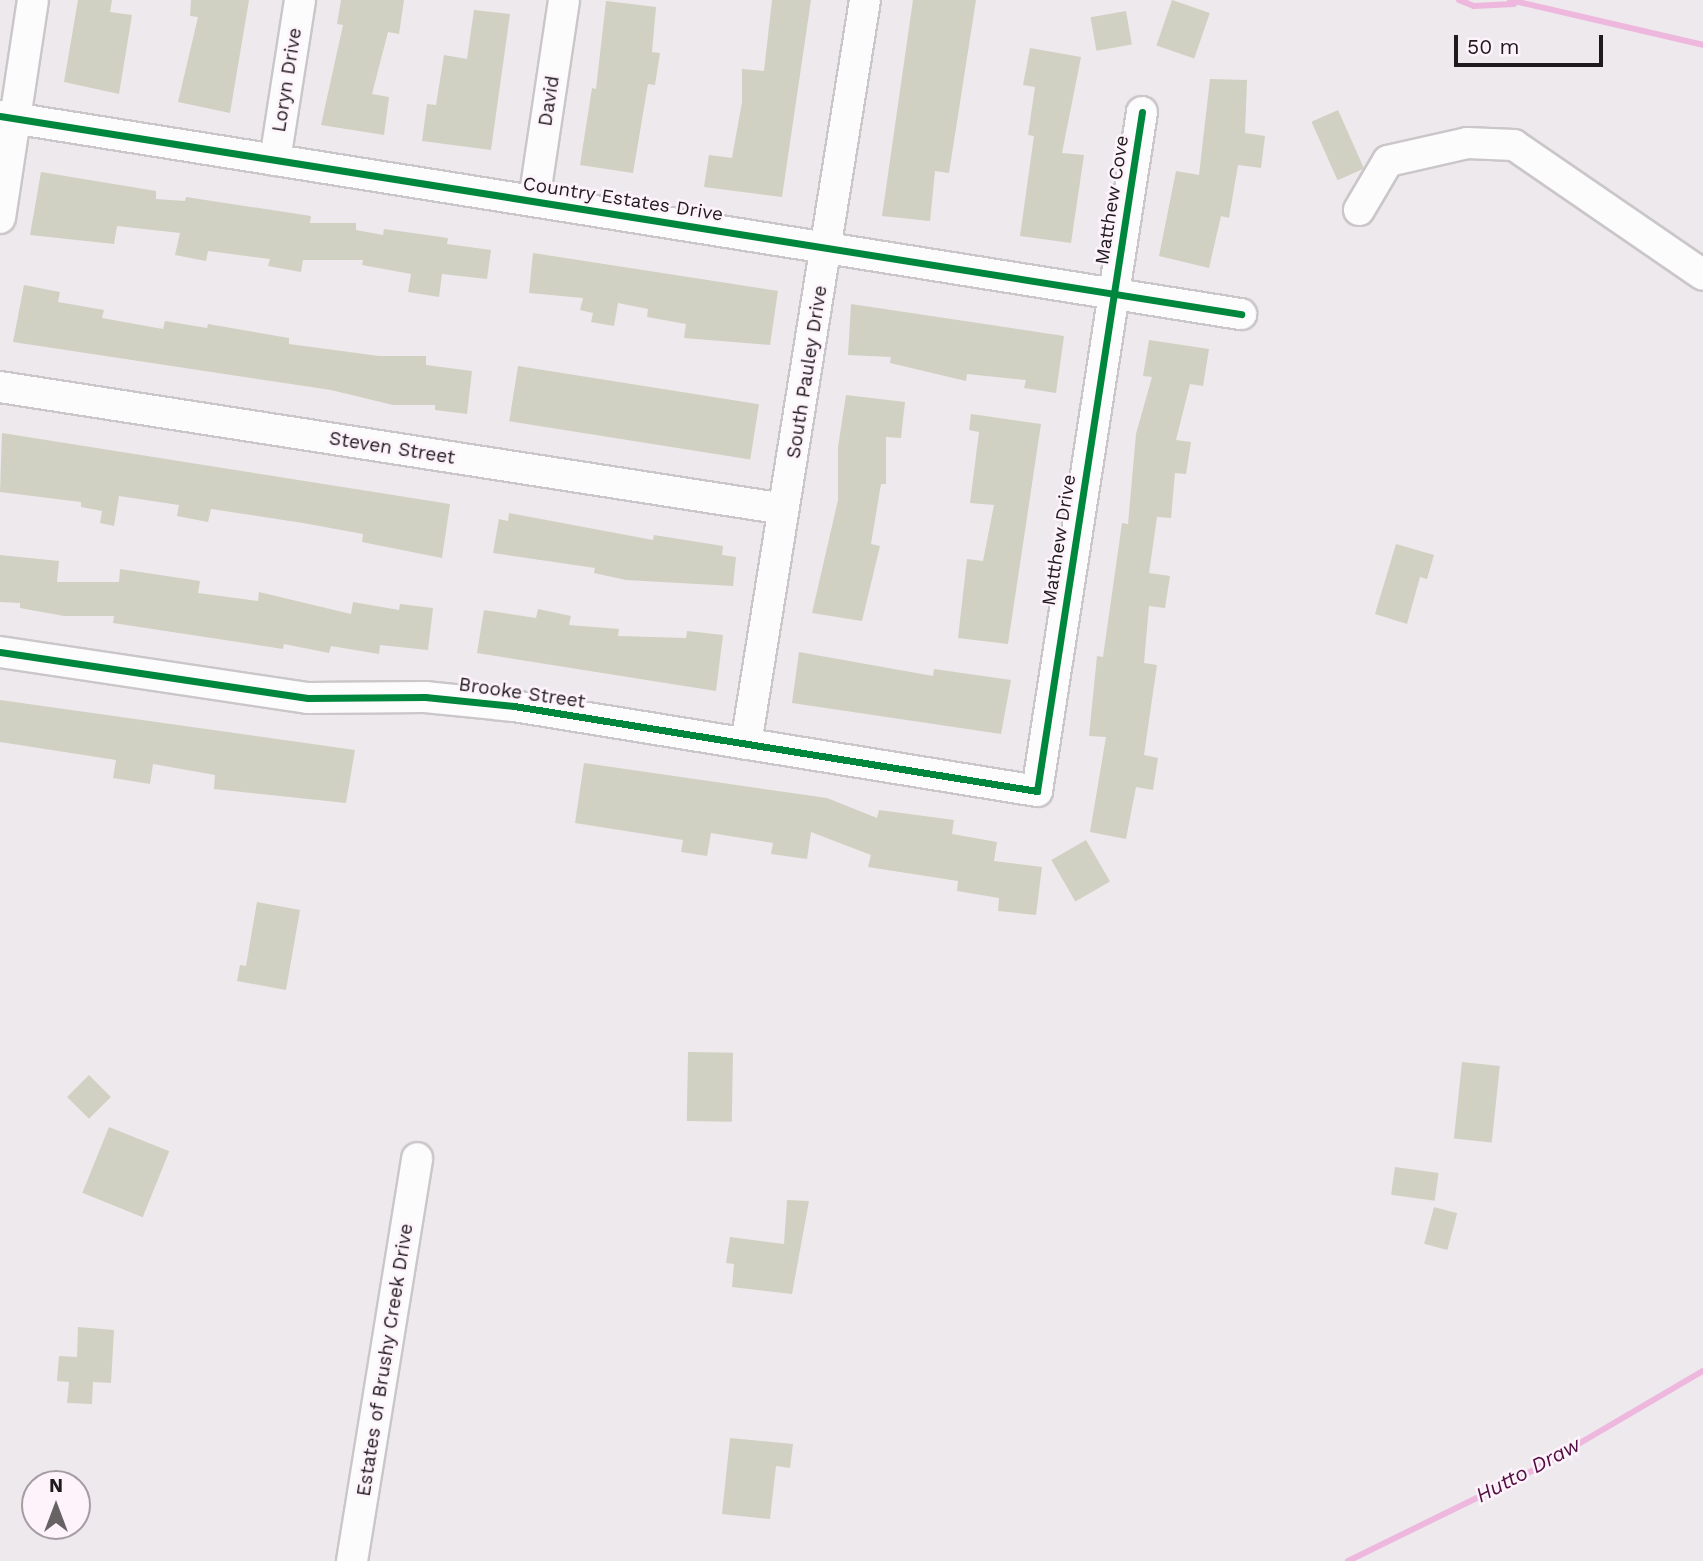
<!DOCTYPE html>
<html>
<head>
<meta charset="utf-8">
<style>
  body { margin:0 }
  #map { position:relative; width:1703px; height:1561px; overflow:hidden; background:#eee9ec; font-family:"Work Sans",sans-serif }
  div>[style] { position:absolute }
  .stream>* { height:6px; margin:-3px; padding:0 3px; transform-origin:3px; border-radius:3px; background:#edb7de }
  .building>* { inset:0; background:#d0d1c2; transform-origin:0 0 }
  .roads { filter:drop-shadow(2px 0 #cac6c9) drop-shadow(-2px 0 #cac6c9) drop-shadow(0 2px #cac6c9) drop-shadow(0 -2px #cac6c9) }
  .minor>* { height:30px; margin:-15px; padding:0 15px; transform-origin:15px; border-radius:15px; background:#fcfcfc }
  .cycleway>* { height:7px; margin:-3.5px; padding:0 3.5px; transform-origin:3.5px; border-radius:3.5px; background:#00873e }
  span { translate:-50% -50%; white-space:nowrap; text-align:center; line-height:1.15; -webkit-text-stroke:5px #fef3fb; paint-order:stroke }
  .street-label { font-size:19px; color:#1f1b1d }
  .water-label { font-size:21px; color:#4f0d42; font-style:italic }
  .north { position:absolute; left:21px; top:1470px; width:70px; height:70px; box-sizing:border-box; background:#fef3fb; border:2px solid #a59da2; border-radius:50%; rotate:0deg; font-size:19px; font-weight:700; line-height:28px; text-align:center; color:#1f1b1d }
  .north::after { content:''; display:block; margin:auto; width:24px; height:32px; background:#676365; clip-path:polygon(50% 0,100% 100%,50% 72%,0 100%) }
  .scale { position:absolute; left:1454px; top:35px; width:149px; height:32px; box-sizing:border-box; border:4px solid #1f1b1d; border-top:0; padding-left:9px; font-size:21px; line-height:24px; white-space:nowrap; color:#1f1b1d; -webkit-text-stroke:5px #fef3fb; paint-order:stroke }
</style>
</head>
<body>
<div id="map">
  <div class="stream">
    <i style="left:1459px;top:0;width:16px;rotate:22deg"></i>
    <i style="left:1474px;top:6px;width:40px;rotate:-2.9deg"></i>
    <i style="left:1510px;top:0;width:198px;rotate:13.1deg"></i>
    <i style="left:1348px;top:1561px;width:207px;rotate:-26.1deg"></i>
    <i style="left:1534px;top:1470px;width:196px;rotate:-30.4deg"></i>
  </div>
  <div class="building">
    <i style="clip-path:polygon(78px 0,112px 0,110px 12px,132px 15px,119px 94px,64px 82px)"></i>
    <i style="clip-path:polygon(191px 0,249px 0,230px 113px,178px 102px,198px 17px,190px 16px)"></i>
    <i style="clip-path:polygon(341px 0,404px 0,399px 34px,388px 32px,372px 94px,389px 97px,384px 135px,321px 125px,343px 25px,337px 24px)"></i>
    <i style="clip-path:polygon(772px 0,811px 0,782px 197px,704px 187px,709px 155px,732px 158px,742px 102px,742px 69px,764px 71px)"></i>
    <i style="clip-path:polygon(913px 0,976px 0,949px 173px,935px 171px,930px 221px,882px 216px)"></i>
    <i style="left:1172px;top:0;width:40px;height:48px;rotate:19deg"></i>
    <i style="clip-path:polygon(606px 1px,656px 7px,652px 52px,660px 53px,655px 85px,648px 84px,633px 173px,580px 165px,592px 88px,596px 89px)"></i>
    <i style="clip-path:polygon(474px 10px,510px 14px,491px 150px,422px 141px,427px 104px,436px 105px,444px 55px,467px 59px)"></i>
    <i style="left:1126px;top:11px;width:34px;height:36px;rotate:80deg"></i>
    <i style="clip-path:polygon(1030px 48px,1081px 57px,1062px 153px,1084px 155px,1071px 243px,1020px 236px,1034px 136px,1028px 135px,1035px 87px,1023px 85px)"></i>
    <i style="clip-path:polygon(1210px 79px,1247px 80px,1245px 133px,1265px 136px,1261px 168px,1238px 165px,1229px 218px,1221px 216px,1209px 268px,1159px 256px,1176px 171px,1199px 175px)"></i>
    <i style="left:1338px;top:110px;width:64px;height:29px;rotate:66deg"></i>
    <i style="clip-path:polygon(41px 172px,156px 191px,156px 199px,185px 201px,186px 197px,311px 216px,310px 223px,356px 223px,356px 230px,383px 235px,384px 229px,448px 238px,447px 244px,491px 250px,487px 279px,442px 274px,439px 297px,408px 292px,411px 274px,362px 265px,363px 260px,303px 260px,301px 272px,268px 266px,270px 259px,208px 251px,206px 261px,175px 255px,180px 233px,117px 226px,114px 244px,30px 235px)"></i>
    <i style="clip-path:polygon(533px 253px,778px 291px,770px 345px,684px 338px,686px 324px,647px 317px,648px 309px,618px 303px,614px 326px,591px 322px,593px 313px,580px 310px,583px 298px,529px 293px)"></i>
    <i style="clip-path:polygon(24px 285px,60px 292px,58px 302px,104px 310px,102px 318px,163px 329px,165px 321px,207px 328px,208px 324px,289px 338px,289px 344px,379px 356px,426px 356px,426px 365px,472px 371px,467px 414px,435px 410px,435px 405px,393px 405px,331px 390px,13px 342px)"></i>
    <i style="clip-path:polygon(851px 304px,1064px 336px,1056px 393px,1024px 388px,1026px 380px,967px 374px,966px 381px,890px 363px,891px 357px,848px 355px)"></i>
    <i style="clip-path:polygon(1149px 340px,1209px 349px,1203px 386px,1190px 384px,1176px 440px,1191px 442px,1186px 474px,1175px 473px,1171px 518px,1157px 517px,1149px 573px,1170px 576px,1165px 608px,1149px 606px,1144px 663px,1157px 665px,1144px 755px,1158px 758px,1153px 790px,1136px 787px,1126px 839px,1090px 832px,1106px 737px,1089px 736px,1097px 656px,1103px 657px,1122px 523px,1128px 524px,1136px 434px,1152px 377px,1143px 376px)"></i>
    <i style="left:518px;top:366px;width:244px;height:56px;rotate:9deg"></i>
    <i style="clip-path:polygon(846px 395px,905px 402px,901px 438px,886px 437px,886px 484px,881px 484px,871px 544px,880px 546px,862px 621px,812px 613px,838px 500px,838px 447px)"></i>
    <i style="clip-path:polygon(971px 414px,1041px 424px,1008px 644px,958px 638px,967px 559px,983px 561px,994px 505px,970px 503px,979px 432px,969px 430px)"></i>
    <i style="clip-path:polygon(2px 433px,450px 504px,442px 558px,362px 542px,363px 534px,303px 523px,211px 509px,208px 522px,177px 516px,179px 505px,119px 496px,114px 526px,100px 523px,102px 511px,81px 507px,81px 502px,0 492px)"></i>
    <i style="clip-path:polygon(509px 513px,653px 540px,654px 535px,723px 546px,722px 555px,736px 557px,733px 586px,626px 580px,594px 573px,595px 568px,493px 553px,499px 519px,508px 521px)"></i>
    <i style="clip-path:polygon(1396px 544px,1434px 555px,1427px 579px,1420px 577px,1407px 624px,1375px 614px)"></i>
    <i style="clip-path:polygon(0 555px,59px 561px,57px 582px,119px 582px,120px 569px,200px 581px,198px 593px,258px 601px,259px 592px,351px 614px,353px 602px,399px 610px,400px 604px,433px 608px,428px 650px,380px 645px,379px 654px,331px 646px,329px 653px,284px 644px,283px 649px,113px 623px,114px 616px,64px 616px,20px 608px,20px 603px,0 602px)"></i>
    <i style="clip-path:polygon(538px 609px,571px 616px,569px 625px,619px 629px,618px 636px,686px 638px,687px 631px,723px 635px,716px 691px,477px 653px,484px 610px,536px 618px)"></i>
    <i style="clip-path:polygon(799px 652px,933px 676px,934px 669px,1011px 680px,1001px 734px,792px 703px)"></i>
    <i style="clip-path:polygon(0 700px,355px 750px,346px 803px,214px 789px,215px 775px,153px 764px,150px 784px,113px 778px,116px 760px,0 742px)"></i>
    <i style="clip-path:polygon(584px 763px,827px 798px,877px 818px,879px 810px,954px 820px,952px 834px,997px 842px,994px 861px,1042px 867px,1036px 915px,998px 911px,999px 898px,957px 891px,958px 881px,868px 867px,871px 855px,811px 832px,807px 859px,771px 854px,773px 843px,711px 833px,707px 856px,681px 852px,683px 840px,575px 823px)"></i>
    <i style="left:1086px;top:840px;width:48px;height:40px;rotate:60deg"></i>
    <i style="clip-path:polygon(257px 902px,300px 910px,286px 990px,237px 981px,240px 965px,246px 966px)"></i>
    <i style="left:688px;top:1052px;width:45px;height:69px;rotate:1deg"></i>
    <i style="left:1462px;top:1062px;width:38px;height:77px;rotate:6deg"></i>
    <i style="left:89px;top:1075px;width:31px;height:31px;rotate:45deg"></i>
    <i style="left:109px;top:1127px;width:65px;height:71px;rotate:22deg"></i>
    <i style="left:1395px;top:1167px;width:44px;height:28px;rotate:8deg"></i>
    <i style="clip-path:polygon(787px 1200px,809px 1201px,792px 1294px,732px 1287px,734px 1264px,726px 1263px,730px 1237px,784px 1244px)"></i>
    <i style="left:1434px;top:1207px;width:24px;height:38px;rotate:15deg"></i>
    <i style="clip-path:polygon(78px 1327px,114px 1330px,111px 1383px,93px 1382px,92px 1404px,67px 1403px,69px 1382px,57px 1381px,59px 1356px,77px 1357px)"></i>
    <i style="clip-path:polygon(730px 1438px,793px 1444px,790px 1468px,776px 1466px,770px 1519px,722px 1514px)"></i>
  </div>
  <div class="roads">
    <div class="minor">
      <i style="left:0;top:116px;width:1257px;rotate:9.07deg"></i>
      <i style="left:275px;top:160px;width:162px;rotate:-81.1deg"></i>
      <i style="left:534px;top:201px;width:203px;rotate:-81.5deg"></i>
      <i style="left:1359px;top:210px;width:57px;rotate:-59.4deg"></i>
      <i style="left:1388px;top:161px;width:81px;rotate:-12.8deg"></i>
      <i style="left:1467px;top:143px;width:47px;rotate:2.4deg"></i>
      <i style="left:1514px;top:145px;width:229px;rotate:34.5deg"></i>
      <i style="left:0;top:218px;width:220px;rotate:-81.4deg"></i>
      <i style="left:0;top:387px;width:793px;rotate:8.84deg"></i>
      <i style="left:0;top:652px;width:311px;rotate:8.5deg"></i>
      <i style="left:308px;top:698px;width:117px;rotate:-0.5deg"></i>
      <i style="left:425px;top:697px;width:89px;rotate:5.8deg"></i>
      <i style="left:514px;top:706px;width:530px;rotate:9.23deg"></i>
      <i style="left:1037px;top:791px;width:687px;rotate:-81.21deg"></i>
      <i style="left:746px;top:744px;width:753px;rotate:-80.91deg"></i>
      <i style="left:352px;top:1561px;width:408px;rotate:-80.8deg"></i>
    </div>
  </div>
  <div class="cycleway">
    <i style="left:0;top:116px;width:1257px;rotate:9.07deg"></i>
    <i style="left:0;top:652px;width:311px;rotate:8.5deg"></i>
    <i style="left:308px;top:698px;width:117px;rotate:-0.5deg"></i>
    <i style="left:425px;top:697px;width:89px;rotate:5.8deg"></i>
    <i style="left:514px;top:706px;width:530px;rotate:9.23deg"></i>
    <i style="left:1037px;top:791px;width:687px;rotate:-81.21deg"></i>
  </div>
  <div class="street-label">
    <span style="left:287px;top:80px;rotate:-81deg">Loryn Drive</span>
    <span style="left:549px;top:101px;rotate:-81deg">David</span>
    <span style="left:623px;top:199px;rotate:9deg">Country Estates Drive</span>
    <span style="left:1112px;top:200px;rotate:-81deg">Matthew Cove</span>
    <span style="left:807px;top:372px;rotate:-81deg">South Pauley Drive</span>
    <span style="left:392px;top:448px;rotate:9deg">Steven Street</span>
    <span style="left:1059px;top:540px;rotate:-81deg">Matthew Drive</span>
    <span style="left:522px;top:693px;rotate:8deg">Brooke Street</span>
    <span style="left:385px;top:1360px;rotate:-81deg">Estates of Brushy Creek Drive</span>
  </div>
  <div class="water-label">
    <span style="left:1528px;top:1470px;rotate:-28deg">Hutto Draw</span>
  </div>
  <div class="north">N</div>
  <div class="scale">50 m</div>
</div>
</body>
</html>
